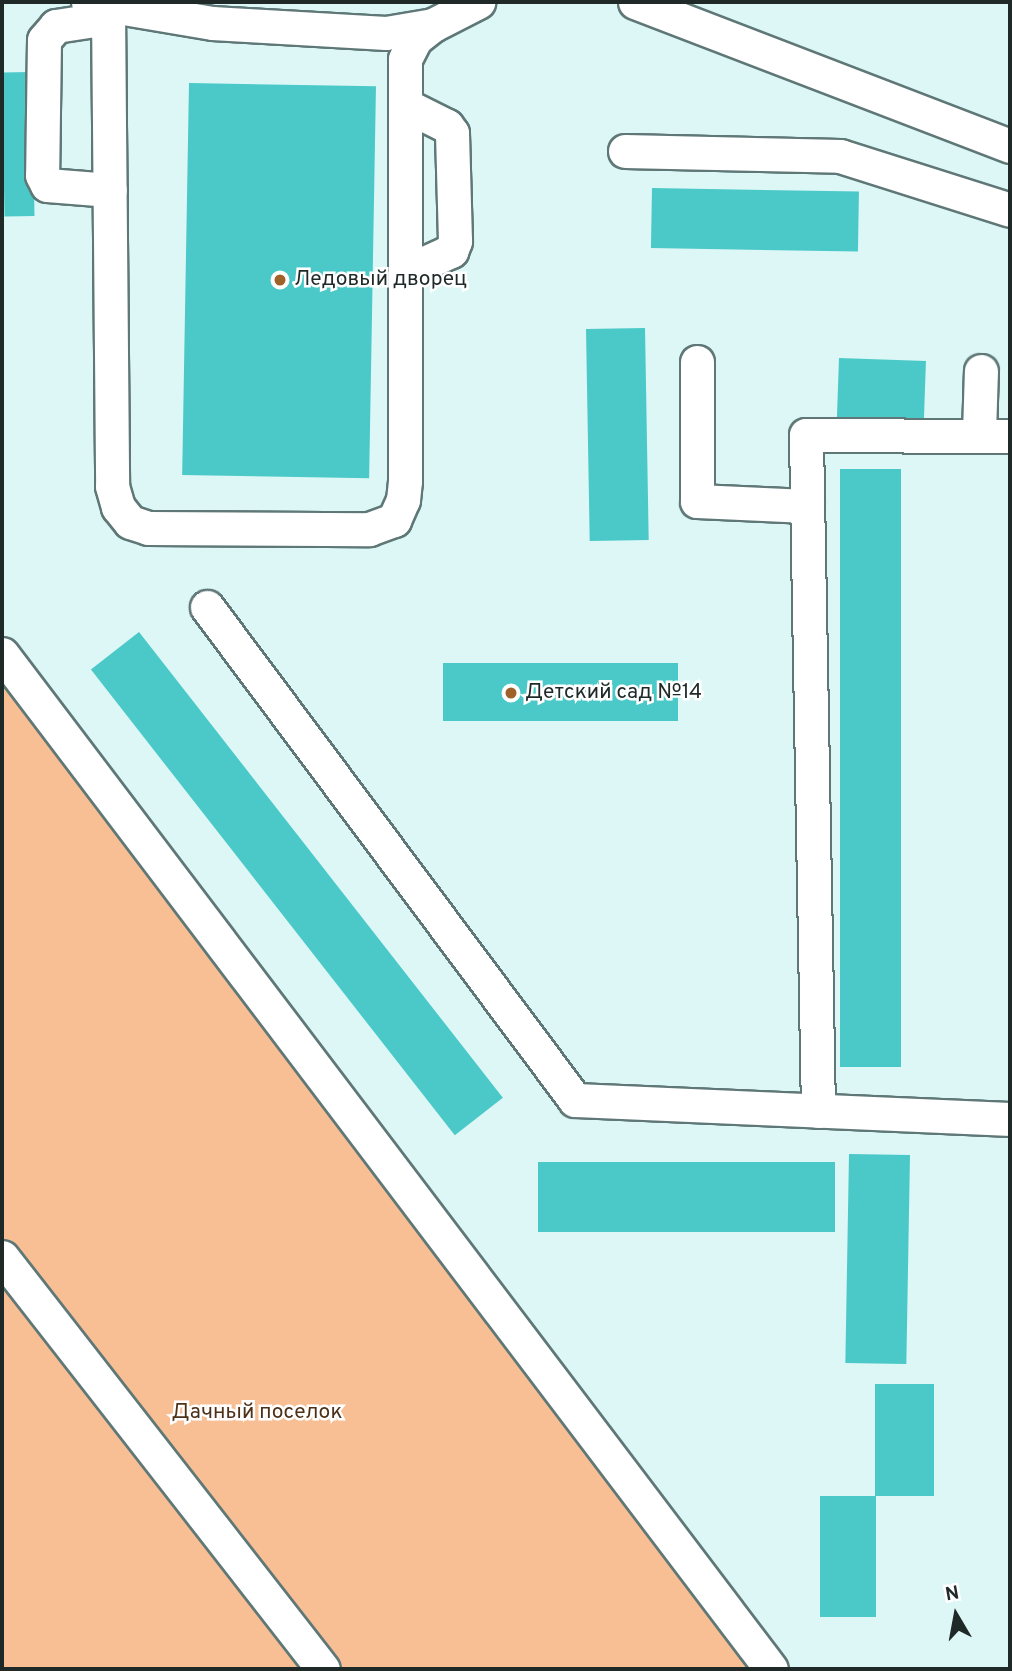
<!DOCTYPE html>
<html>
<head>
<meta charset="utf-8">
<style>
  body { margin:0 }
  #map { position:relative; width:1012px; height:1671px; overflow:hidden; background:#dcf7f6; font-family:Overpass,sans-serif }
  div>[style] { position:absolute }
  .green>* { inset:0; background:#f7bf93 }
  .building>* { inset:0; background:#4ac9c8; transform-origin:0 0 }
  .roads { filter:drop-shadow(2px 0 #5f7877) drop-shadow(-2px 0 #5f7877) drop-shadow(0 2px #5f7877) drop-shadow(0 -2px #5f7877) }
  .minor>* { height:33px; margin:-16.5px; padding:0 16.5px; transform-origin:16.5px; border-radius:16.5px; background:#fff }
  .dots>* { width:19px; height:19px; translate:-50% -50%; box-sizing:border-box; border:4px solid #fff; border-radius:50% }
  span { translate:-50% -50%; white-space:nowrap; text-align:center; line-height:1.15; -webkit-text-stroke:5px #fff; paint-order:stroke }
  .poi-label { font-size:21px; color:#1e2928 }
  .left { translate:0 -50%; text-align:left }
  .park-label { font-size:21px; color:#4d3118 }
  .frame { position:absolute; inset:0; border:4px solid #1e2928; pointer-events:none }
  .north { position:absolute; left:921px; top:1580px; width:70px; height:70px; -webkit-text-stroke:5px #fff; paint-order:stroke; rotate:350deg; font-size:19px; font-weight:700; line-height:28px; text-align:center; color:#1e2928 }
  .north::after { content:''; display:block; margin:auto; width:24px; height:32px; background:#1e2928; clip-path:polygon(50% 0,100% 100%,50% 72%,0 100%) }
</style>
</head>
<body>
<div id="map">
  <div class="green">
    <i style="clip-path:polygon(2px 654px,771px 1669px,2px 1669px)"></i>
  </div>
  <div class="building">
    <i style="left:32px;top:72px;width:144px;height:30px;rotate:89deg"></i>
    <i style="left:189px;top:83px;width:187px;height:392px;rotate:1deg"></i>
    <i style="left:652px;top:188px;width:207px;height:60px;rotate:1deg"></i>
    <i style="left:645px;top:328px;width:212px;height:59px;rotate:89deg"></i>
    <i style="left:839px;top:358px;width:87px;height:63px;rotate:2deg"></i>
    <i style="left:901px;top:469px;width:598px;height:61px;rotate:90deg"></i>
    <i style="left:139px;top:632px;width:591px;height:61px;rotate:52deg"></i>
    <i style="left:443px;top:663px;width:235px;height:58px"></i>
    <i style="left:849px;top:1154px;width:61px;height:209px;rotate:1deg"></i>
    <i style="left:538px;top:1162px;width:297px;height:70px"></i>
    <i style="left:875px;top:1384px;width:59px;height:112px"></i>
    <i style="left:876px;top:1496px;width:121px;height:56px;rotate:90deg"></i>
  </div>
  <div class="roads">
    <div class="minor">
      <i style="left:88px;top:2px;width:126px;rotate:9.6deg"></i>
      <i style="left:212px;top:23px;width:174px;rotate:3.3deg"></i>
      <i style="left:386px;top:33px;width:48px;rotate:-9.7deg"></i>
      <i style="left:433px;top:25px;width:51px;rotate:-27.1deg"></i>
      <i style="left:635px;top:2px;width:402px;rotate:21deg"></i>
      <i style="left:108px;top:9px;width:477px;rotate:89.5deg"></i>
      <i style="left:112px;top:486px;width:22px;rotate:74deg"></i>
      <i style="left:118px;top:507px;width:19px;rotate:51deg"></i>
      <i style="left:130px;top:522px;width:19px;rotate:18deg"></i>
      <i style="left:148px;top:528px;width:221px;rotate:0.3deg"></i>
      <i style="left:369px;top:529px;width:27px;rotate:-20deg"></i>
      <i style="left:394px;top:520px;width:22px;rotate:-66deg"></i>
      <i style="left:403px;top:500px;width:19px;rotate:-84deg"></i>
      <i style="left:405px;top:481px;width:422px;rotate:-90deg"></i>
      <i style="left:405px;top:59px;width:22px;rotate:-63deg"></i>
      <i style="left:415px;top:39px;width:23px;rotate:-38deg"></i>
      <i style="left:108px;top:18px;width:53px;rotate:171.3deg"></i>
      <i style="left:56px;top:26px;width:18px;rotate:131deg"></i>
      <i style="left:44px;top:40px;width:135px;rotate:90.8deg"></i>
      <i style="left:42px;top:175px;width:11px;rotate:63deg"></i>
      <i style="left:47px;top:185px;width:63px;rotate:4.5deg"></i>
      <i style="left:625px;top:151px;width:215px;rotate:1.3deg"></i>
      <i style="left:840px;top:156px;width:178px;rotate:17.6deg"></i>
      <i style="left:405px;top:272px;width:51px;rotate:-24.5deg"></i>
      <i style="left:451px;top:251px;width:11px;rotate:-68deg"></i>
      <i style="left:455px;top:241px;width:108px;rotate:-91.6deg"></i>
      <i style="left:452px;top:133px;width:9px;rotate:-126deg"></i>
      <i style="left:447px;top:126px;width:47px;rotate:-153.4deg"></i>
      <i style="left:697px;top:362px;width:139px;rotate:90deg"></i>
      <i style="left:697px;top:501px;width:110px;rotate:2.6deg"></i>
      <i style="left:979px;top:433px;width:62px;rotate:-88.2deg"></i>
      <i style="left:207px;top:607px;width:615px;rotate:53.26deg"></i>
      <i style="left:575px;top:1100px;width:435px;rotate:2.5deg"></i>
      <i style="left:2px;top:654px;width:1273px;rotate:52.85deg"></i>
      <i style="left:818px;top:1111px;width:676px;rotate:-91.02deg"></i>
      <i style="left:806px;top:435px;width:204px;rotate:0.3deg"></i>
      <i style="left:2px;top:1257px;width:522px;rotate:52.08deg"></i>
    </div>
  </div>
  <div class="dots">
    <i style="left:280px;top:280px;background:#a06128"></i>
    <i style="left:511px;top:693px;background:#a06128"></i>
  </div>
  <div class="poi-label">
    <span class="left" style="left:294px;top:280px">Ледовый дворец</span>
    <span class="left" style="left:525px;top:693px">Детский сад №14</span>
  </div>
  <div class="park-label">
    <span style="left:257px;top:1413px">Дачный поселок</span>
  </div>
  <div class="frame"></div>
  <div class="north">N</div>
</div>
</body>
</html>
